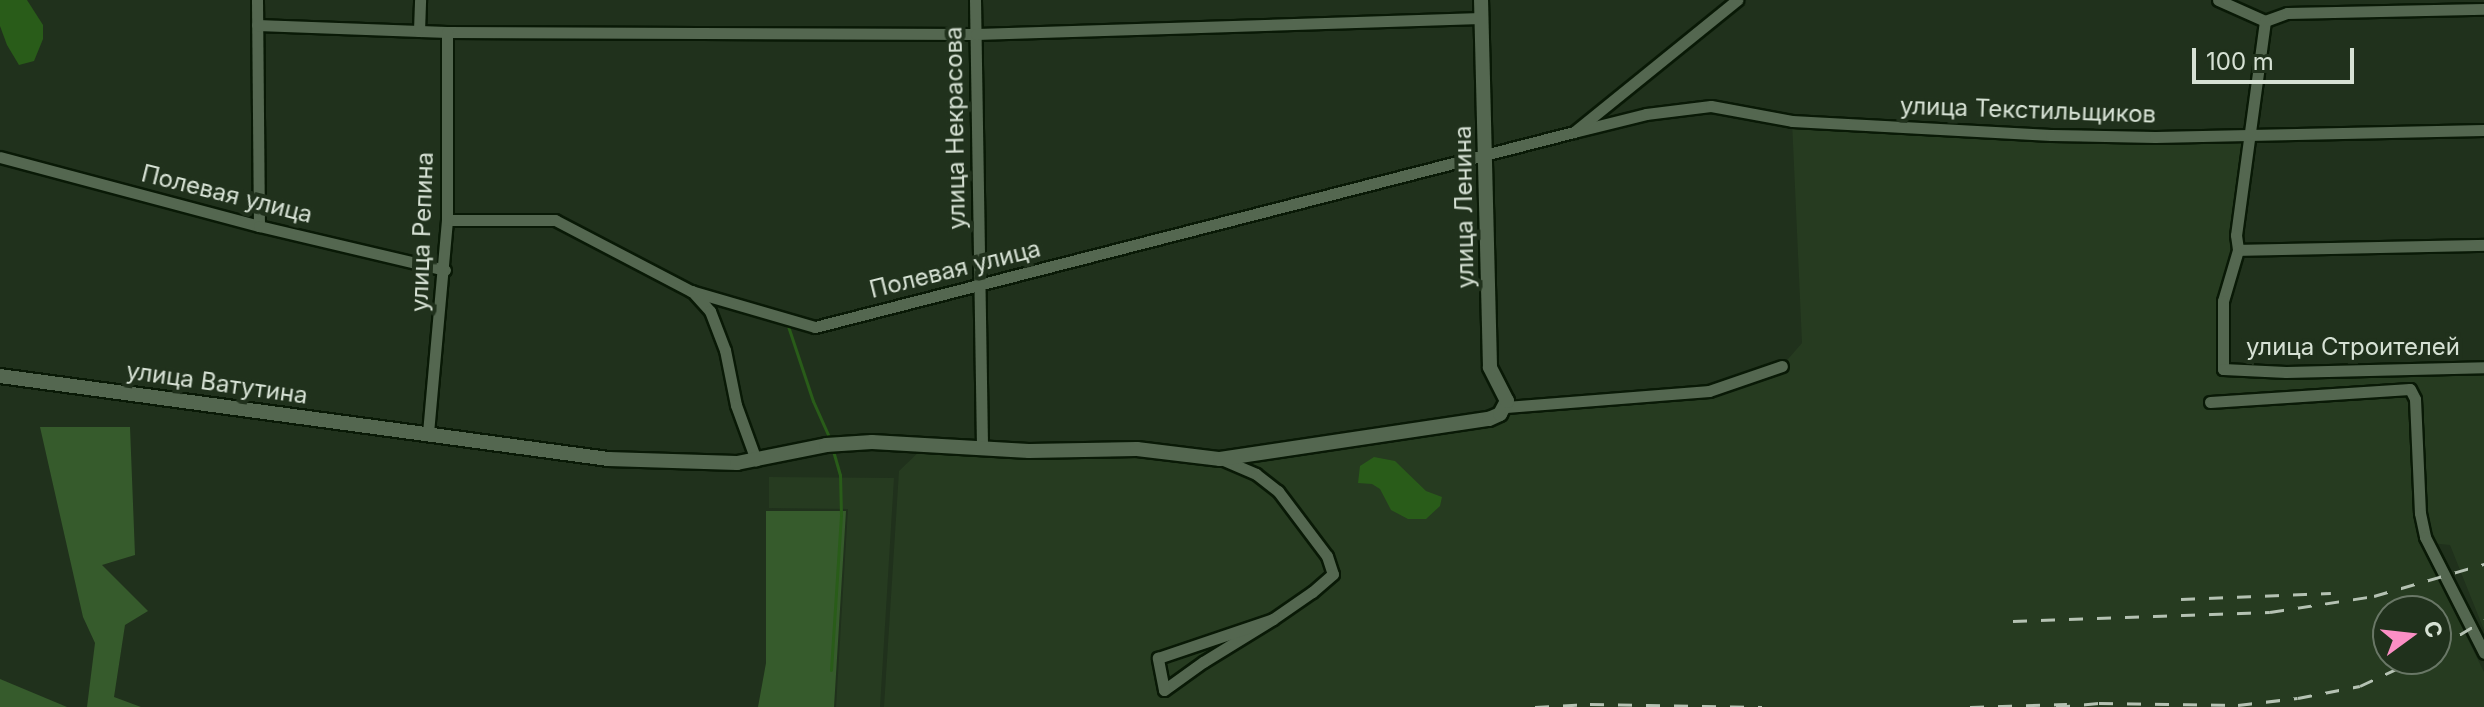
<!DOCTYPE html>
<html>
<head>
<meta charset="utf-8">
<style>
  body { margin:0 }
  #map { position:relative; width:2484px; height:707px; overflow:hidden; background:#20311c; font-family:Inter,sans-serif }
  div>[style] { position:absolute }
  .built>* { inset:0; background:#263b20 }
  .green>* { inset:0; background:#365b2c }
  .water>* { inset:0; background:#295c19 }
  .stream>* { height:3px; margin:-1.5px; padding:0 1.5px; transform-origin:1.5px; border-radius:1.5px; background:#295c19 }
  .roads { filter:drop-shadow(2px 0 #091906) drop-shadow(-2px 0 #091906) drop-shadow(0 2px #091906) drop-shadow(0 -2px #091906) }
  .minor>* { height:11px; margin:-5.5px; padding:0 5.5px; transform-origin:5.5px; border-radius:5.5px; background:#546750 }
  .tertiary>* { height:14px; margin:-7px; padding:0 7px; transform-origin:7px; border-radius:7px; background:#546750 }
  .rail>* { height:3px; margin-top:-1.5px; transform-origin:0; background:repeating-linear-gradient(90deg,#b5c2b3 0 14px,transparent 0 28px) }
  span { translate:-50% -50%; white-space:nowrap; text-align:center; line-height:1.15; -webkit-text-stroke:8px #20311c; paint-order:stroke }
  .street-label { font-size:24px; color:#d6e1d4 }
  .north { position:absolute; left:2372px; top:595px; width:80px; height:80px; box-sizing:border-box; background:#20311c; border:2px solid #697766; border-radius:50%; rotate:75deg; font-size:22px; font-weight:700; line-height:32px; text-align:center; color:#d6e1d4 }
  .north::after { content:''; display:block; margin:auto; width:28px; height:36px; background:#fb8fc5; clip-path:polygon(50% 0,100% 100%,50% 72%,0 100%) }
  .scale { position:absolute; left:2192px; top:48px; width:162px; height:36px; box-sizing:border-box; border:4px solid #d6e1d4; border-top:0; padding-left:10px; font-size:24px; line-height:28px; white-space:nowrap; color:#d6e1d4; -webkit-text-stroke:6px #20311c; paint-order:stroke }
</style>
</head>
<body>
<div id="map">
  <div class="built">
    <i style="clip-path:polygon(evenodd,1792px 121px,1933px 130px,2250px 133px,2223px 301px,2223px 369px,2484px 367px,2484px 630px,2450px 545px,2420px 542px,2484px 672px,2484px 707px,884px 707px,899px 471px,928px 443px,1198px 457px,1465px 424px,1506px 407px,1709px 391px,1782px 366px,1802px 343px,1792px 121px,2388px 611px,2436px 611px,2436px 659px,2388px 659px,2388px 611px)"></i>
    <i style="clip-path:polygon(769px 477px,894px 478px,880px 707px,836px 707px,848px 509px,769px 508px)"></i>
  </div>
  <div class="green">
    <i style="clip-path:polygon(40px 427px,130px 427px,135px 555px,102px 565px,148px 611px,125px 625px,114px 697px,141px 707px,87px 707px,95px 643px,83px 617px)"></i>
    <i style="clip-path:polygon(766px 511px,846px 511px,834px 707px,758px 707px,766px 663px)"></i>
    <i style="clip-path:polygon(0 679px,67px 707px,0 707px)"></i>
  </div>
  <div class="water">
    <i style="clip-path:polygon(0 0,27px 0,43px 25px,43px 39px,34px 61px,19px 65px,7px 45px,0 26px)"></i>
    <i style="clip-path:polygon(1374px 457px,1395px 461px,1426px 491px,1442px 497px,1440px 506px,1426px 519px,1408px 519px,1391px 510px,1380px 489px,1372px 484px,1358px 483px,1360px 466px)"></i>
  </div>
  <div class="stream">
    <i style="left:787px;top:323px;width:82px;rotate:71.6deg"></i>
    <i style="left:813px;top:401px;width:42px;rotate:65.9deg"></i>
    <i style="left:831px;top:670px;width:155px;rotate:-86.3deg"></i>
    <i style="left:841px;top:515px;width:40px;rotate:-91.4deg"></i>
    <i style="left:840px;top:475px;width:26px;rotate:-106deg"></i>
  </div>
  <div class="roads">
    <div class="minor">
      <i style="left:257px;top:0;width:226px;rotate:89.5deg"></i>
      <i style="left:975px;top:0;width:447px;rotate:89.1deg"></i>
      <i style="left:2218px;top:0;width:51px;rotate:24.1deg"></i>
      <i style="left:2265px;top:21px;width:23px;rotate:-20deg"></i>
      <i style="left:2287px;top:13px;width:197px;rotate:-1.2deg"></i>
      <i style="left:2265px;top:21px;width:216px;rotate:97.7deg"></i>
      <i style="left:2236px;top:235px;width:15px;rotate:82deg"></i>
      <i style="left:2238px;top:250px;width:53px;rotate:106.4deg"></i>
      <i style="left:2223px;top:301px;width:68px;rotate:90deg"></i>
      <i style="left:2223px;top:369px;width:63px;rotate:2.7deg"></i>
      <i style="left:2286px;top:372px;width:198px;rotate:-1.4deg"></i>
      <i style="left:257px;top:25px;width:190px;rotate:2.1deg"></i>
      <i style="left:447px;top:32px;width:529px;rotate:0.22deg"></i>
      <i style="left:976px;top:34px;width:505px;rotate:-1.81deg"></i>
      <i style="left:419px;top:31px;width:31px;rotate:-88deg"></i>
      <i style="left:1578px;top:131px;width:70px;rotate:-14deg"></i>
      <i style="left:1646px;top:114px;width:65px;rotate:-7deg"></i>
      <i style="left:1711px;top:106px;width:82px;rotate:10.5deg"></i>
      <i style="left:1792px;top:121px;width:259px;rotate:3.1deg"></i>
      <i style="left:2051px;top:135px;width:104px;rotate:1.1deg"></i>
      <i style="left:2155px;top:137px;width:329px;rotate:-1.2deg"></i>
      <i style="left:0;top:157px;width:268px;rotate:14.9deg"></i>
      <i style="left:259px;top:226px;width:191px;rotate:13.3deg"></i>
      <i style="left:447px;top:220px;width:108px"></i>
      <i style="left:555px;top:220px;width:153px;rotate:27.6deg"></i>
      <i style="left:691px;top:291px;width:129px;rotate:16.2deg"></i>
      <i style="left:815px;top:327px;width:784px;rotate:-14.41deg"></i>
      <i style="left:1574px;top:132px;width:210px;rotate:-39deg"></i>
      <i style="left:2238px;top:250px;width:246px;rotate:-1.2deg"></i>
      <i style="left:692px;top:291px;width:27px;rotate:48deg"></i>
      <i style="left:710px;top:311px;width:42px;rotate:69deg"></i>
      <i style="left:725px;top:350px;width:56px;rotate:78.7deg"></i>
      <i style="left:736px;top:405px;width:59px;rotate:70deg"></i>
      <i style="left:2210px;top:402px;width:200px;rotate:-3.7deg"></i>
      <i style="left:2410px;top:389px;width:11px;rotate:63deg"></i>
      <i style="left:2415px;top:399px;width:114px;rotate:87.5deg"></i>
      <i style="left:2420px;top:513px;width:25px;rotate:78deg"></i>
      <i style="left:2425px;top:537px;width:130px;rotate:63deg"></i>
      <i style="left:1506px;top:407px;width:204px;rotate:-4.5deg"></i>
      <i style="left:1709px;top:391px;width:77px;rotate:-18.9deg"></i>
      <i style="left:428px;top:433px;width:214px;rotate:-84.9deg"></i>
      <i style="left:447px;top:220px;width:188px;rotate:-90deg"></i>
      <i style="left:1221px;top:459px;width:38px;rotate:23deg"></i>
      <i style="left:1256px;top:474px;width:28px;rotate:38deg"></i>
      <i style="left:1278px;top:491px;width:81px;rotate:53deg"></i>
      <i style="left:1327px;top:556px;width:19px;rotate:72deg"></i>
      <i style="left:1333px;top:574px;width:28px;rotate:139deg"></i>
      <i style="left:1312px;top:592px;width:47px;rotate:145.3deg"></i>
      <i style="left:1273px;top:619px;width:82px;rotate:148.4deg"></i>
      <i style="left:1203px;top:662px;width:48px;rotate:144.3deg"></i>
      <i style="left:1164px;top:690px;width:33px;rotate:-101deg"></i>
      <i style="left:1158px;top:658px;width:121px;rotate:-18.7deg"></i>
    </div>
    <div class="tertiary">
      <i style="left:0;top:376px;width:614px;rotate:7.77deg"></i>
      <i style="left:608px;top:459px;width:129px;rotate:1.8deg"></i>
      <i style="left:737px;top:463px;width:91px;rotate:-11.4deg"></i>
      <i style="left:826px;top:445px;width:46px;rotate:-3.7deg"></i>
      <i style="left:872px;top:442px;width:157px;rotate:3.3deg"></i>
      <i style="left:1029px;top:451px;width:108px;rotate:-1.1deg"></i>
      <i style="left:1137px;top:449px;width:84px;rotate:6.9deg"></i>
      <i style="left:1220px;top:459px;width:272px;rotate:-8.5deg"></i>
      <i style="left:1489px;top:419px;width:12px;rotate:-24deg"></i>
      <i style="left:1500px;top:414px;width:15px;rotate:-62deg"></i>
      <i style="left:1507px;top:401px;width:38px;rotate:-117deg"></i>
      <i style="left:1490px;top:367px;width:367px;rotate:-91.4deg"></i>
    </div>
  </div>
  <div class="rail">
    <i style="left:2181px;top:599px;width:150px;rotate:-2.3deg"></i>
    <i style="left:2013px;top:621px;width:257px;rotate:-2deg"></i>
    <i style="left:2270px;top:612px;width:105px;rotate:-8.7deg"></i>
    <i style="left:2374px;top:596px;width:115px;rotate:-16.2deg"></i>
    <i style="left:2436px;top:649px;width:56px;rotate:-31.1deg"></i>
    <i style="left:1535px;top:707px;width:55px;rotate:-3.1deg"></i>
    <i style="left:1590px;top:704px;width:172px;rotate:1deg"></i>
    <i style="left:1970px;top:707px;width:97px;rotate:-1.8deg"></i>
    <i style="left:2056px;top:707px;width:43px;rotate:-5.3deg"></i>
    <i style="left:2099px;top:703px;width:139px;rotate:0.8deg"></i>
    <i style="left:2238px;top:705px;width:60px;rotate:-6.7deg"></i>
    <i style="left:2298px;top:698px;width:63px;rotate:-11deg"></i>
    <i style="left:2360px;top:686px;width:64px;rotate:-25deg"></i>
  </div>
  <div class="street-label">
    <span style="left:2028px;top:110px;rotate:2deg">улица Текстильщиков</span>
    <span style="left:955px;top:128px;rotate:-91deg">улица Некрасова</span>
    <span style="left:227px;top:194px;rotate:14deg">Полевая улица</span>
    <span style="left:1464px;top:207px;rotate:-91deg">улица Ленина</span>
    <span style="left:422px;top:232px;rotate:-88deg">улица Репина</span>
    <span style="left:955px;top:269px;rotate:-14deg">Полевая улица</span>
    <span style="left:2353px;top:347px">улица Строителей</span>
    <span style="left:217px;top:383px;rotate:8deg">улица Ватутина</span>
  </div>
  <div class="north">С</div>
  <div class="scale">100 m</div>
</div>
</body>
</html>
